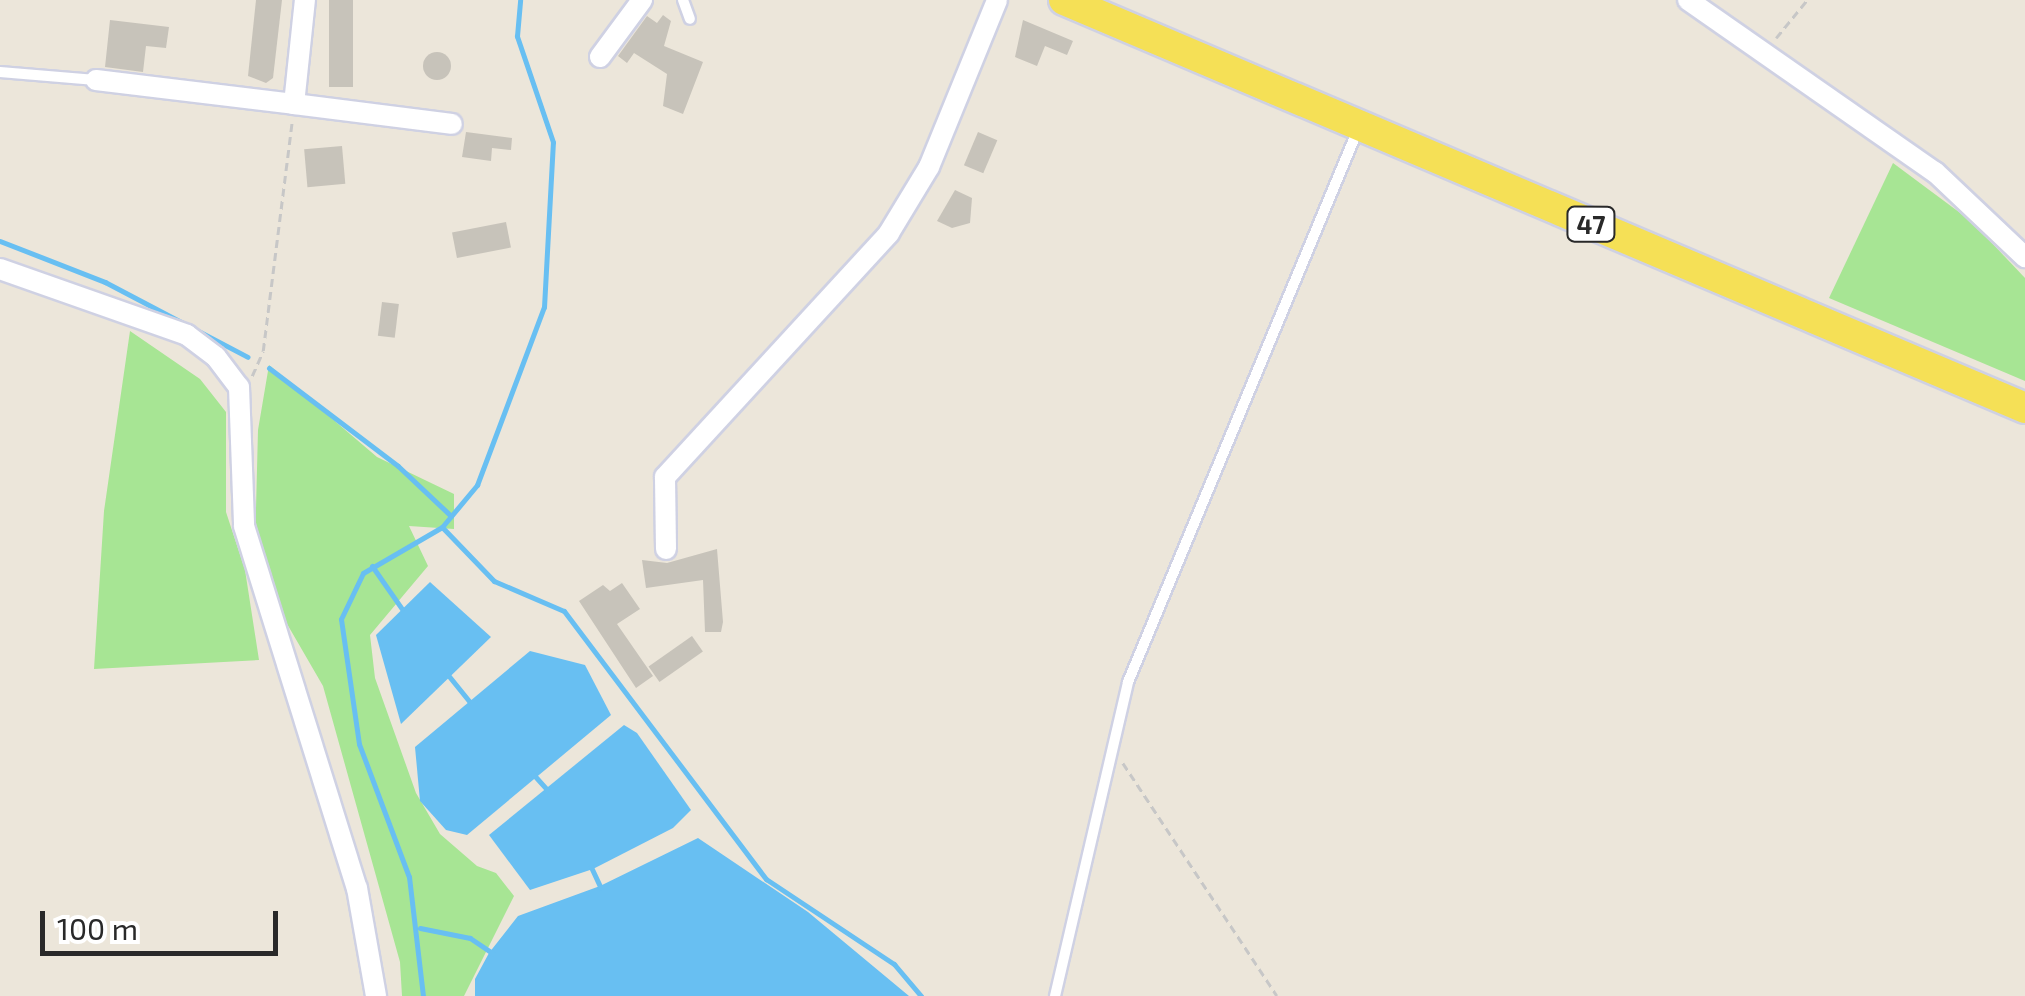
<!DOCTYPE html>
<html>
<head>
<meta charset="utf-8">
<style>
  body { margin:0 }
  #map { position:relative; width:2025px; height:996px; overflow:hidden; background:#ece6da; font-family:"Exo 2",sans-serif }
  div>[style] { position:absolute }
  .green>* { inset:0; background:#a7e594 }
  .water>* { inset:0; background:#68bff2 }
  .stream>* { height:5px; margin:-2.5px; padding:0 2.5px; transform-origin:2.5px; border-radius:2.5px; background:#68bff2 }
  .building>* { inset:0; background:#c7c3ba; transform-origin:0 0 }
  .round { border-radius:50% }
  .path>* { height:2.5px; margin-top:-1.25px; transform-origin:0; background:repeating-linear-gradient(90deg,#c7c7c7 0 8px,transparent 0 13px) }
  .roads { filter:drop-shadow(2px 0 #cfd1e3) drop-shadow(-2px 0 #cfd1e3) drop-shadow(0 2px #cfd1e3) drop-shadow(0 -2px #cfd1e3) }
  .service>* { height:10px; margin:-5px; padding:0 5px; transform-origin:5px; border-radius:5px; background:#fff }
  .minor>* { height:20px; margin:-10px; padding:0 10px; transform-origin:10px; border-radius:10px; background:#fff }
  .primary>* { height:30px; margin:-15px; padding:0 15px; transform-origin:15px; border-radius:15px; background:#f5e056 }
  span { translate:-50% -50%; white-space:nowrap; text-align:center; line-height:1.15; -webkit-text-stroke:8px #fff; paint-order:stroke }
  .shield-label span { padding:2px 8px; background:#fff; border:2px solid; border-radius:8px; -webkit-text-stroke-width:0 }
  .shield-label { font-size:25px; color:#292929; font-weight:700 }
  .scale { position:absolute; left:40px; top:911px; width:238px; height:45px; box-sizing:border-box; border:5px solid #292929; border-top:0; padding-left:12px; font-size:30px; line-height:35px; white-space:nowrap; color:#292929; -webkit-text-stroke:8px #fff; paint-order:stroke }
</style>
</head>
<body>
<div id="map">
  <div class="green">
    <i style="clip-path:polygon(1893px 163px,1971px 221px,2025px 278px,2025px 381px,1829px 298px)"></i>
    <i style="clip-path:polygon(130px 331px,200px 379px,226px 412px,226px 512px,245px 570px,259px 660px,94px 669px,104px 511px)"></i>
    <i style="clip-path:polygon(269px 365px,377px 457px,454px 494px,454px 529px,409px 526px,428px 566px,370px 635px,375px 678px,416px 793px,440px 834px,477px 866px,496px 873px,514px 896px,464px 996px,402px 996px,400px 962px,323px 686px,272px 598px,255px 548px,258px 430px)"></i>
  </div>
  <div class="water">
    <i style="clip-path:polygon(430px 582px,491px 637px,401px 724px,376px 635px)"></i>
    <i style="clip-path:polygon(530px 651px,585px 665px,611px 715px,467px 835px,446px 830px,420px 801px,415px 747px)"></i>
    <i style="clip-path:polygon(624px 725px,637px 733px,691px 810px,673px 828px,593px 869px,530px 890px,489px 835px)"></i>
    <i style="clip-path:polygon(698px 838px,808px 912px,909px 996px,475px 996px,475px 979px,489px 953px,518px 916px,600px 886px)"></i>
  </div>
  <div class="stream">
    <i style="left:0;top:241px;width:113px;rotate:21.3deg"></i>
    <i style="left:105px;top:282px;width:161px;rotate:27.7deg"></i>
    <i style="left:269px;top:368px;width:162px;rotate:37.2deg"></i>
    <i style="left:398px;top:466px;width:73px;rotate:43.3deg"></i>
    <i style="left:442px;top:527px;width:75px;rotate:46.1deg"></i>
    <i style="left:494px;top:581px;width:76px;rotate:23.2deg"></i>
    <i style="left:564px;top:611px;width:336px;rotate:53deg"></i>
    <i style="left:766px;top:879px;width:154px;rotate:33.6deg"></i>
    <i style="left:894px;top:964px;width:42px;rotate:49.8deg"></i>
    <i style="left:372px;top:566px;width:52px;rotate:55.1deg"></i>
    <i style="left:448px;top:675px;width:35px;rotate:51deg"></i>
    <i style="left:533px;top:774px;width:24px;rotate:48deg"></i>
    <i style="left:591px;top:867px;width:23px;rotate:65deg"></i>
    <i style="left:420px;top:928px;width:51px;rotate:11.3deg"></i>
    <i style="left:470px;top:938px;width:27px;rotate:34deg"></i>
    <i style="left:423px;top:996px;width:120px;rotate:-96.7deg"></i>
    <i style="left:409px;top:877px;width:142px;rotate:-110.6deg"></i>
    <i style="left:359px;top:744px;width:126px;rotate:-98.2deg"></i>
    <i style="left:341px;top:619px;width:51px;rotate:-64.4deg"></i>
    <i style="left:363px;top:573px;width:91px;rotate:-30.2deg"></i>
    <i style="left:442px;top:527px;width:55px;rotate:-50.2deg"></i>
    <i style="left:477px;top:485px;width:190px;rotate:-69.4deg"></i>
    <i style="left:544px;top:307px;width:165px;rotate:-86.9deg"></i>
    <i style="left:553px;top:142px;width:112px;rotate:-108.8deg"></i>
    <i style="left:517px;top:36px;width:36px;rotate:-85deg"></i>
  </div>
  <div class="building">
    <i style="clip-path:polygon(256px 0,282px 0,273px 78px,266px 83px,248px 76px)"></i>
    <i style="left:329px;top:0;width:24px;height:87px"></i>
    <i style="clip-path:polygon(663px 15px,671px 21px,664px 46px,703px 62px,683px 114px,663px 106px,667px 74px,634px 53px,627px 63px,618px 56px,647px 16px,657px 23px)"></i>
    <i style="clip-path:polygon(110px 20px,169px 27px,166px 48px,146px 46px,143px 72px,105px 67px)"></i>
    <i style="clip-path:polygon(1023px 20px,1073px 41px,1067px 55px,1045px 46px,1037px 66px,1015px 57px)"></i>
    <i class="round" style="left:423px;top:52px;width:28px;height:28px"></i>
    <i style="clip-path:polygon(466px 132px,512px 138px,511px 150px,492px 148px,491px 161px,462px 157px)"></i>
    <i style="left:978px;top:132px;width:21px;height:36px;rotate:23deg"></i>
    <i style="left:342px;top:146px;width:38px;height:38px;rotate:85deg"></i>
    <i style="clip-path:polygon(955px 190px,972px 198px,970px 223px,952px 228px,937px 221px)"></i>
    <i style="left:506px;top:222px;width:26px;height:55px;rotate:79deg"></i>
    <i style="left:382px;top:302px;width:17px;height:34px;rotate:7deg"></i>
    <i style="clip-path:polygon(717px 549px,723px 622px,721px 632px,705px 632px,703px 580px,646px 588px,642px 560px,667px 563px)"></i>
    <i style="clip-path:polygon(622px 583px,640px 609px,617px 624px,653px 676px,636px 688px,579px 601px,603px 585px,610px 591px)"></i>
    <i style="left:692px;top:636px;width:19px;height:53px;rotate:55deg"></i>
  </div>
  <div class="path">
    <i style="left:1776px;top:38px;width:49px;rotate:-50.8deg"></i>
    <i style="left:252px;top:376px;width:27px;rotate:-66deg"></i>
    <i style="left:263px;top:351px;width:230px;rotate:-82.8deg"></i>
    <i style="left:1123px;top:763px;width:279px;rotate:56.5deg"></i>
  </div>
  <div class="roads">
    <div class="service">
      <i style="left:683px;top:0;width:20px;rotate:70deg"></i>
      <i style="left:0;top:72px;width:96px;rotate:4.8deg"></i>
      <i style="left:1055px;top:996px;width:322px;rotate:-76.9deg"></i>
      <i style="left:1128px;top:682px;width:601px;rotate:-67.4deg"></i>
    </div>
    <div class="minor">
      <i style="left:1688px;top:0;width:301px;rotate:34.9deg"></i>
      <i style="left:1935px;top:172px;width:124px;rotate:43.4deg"></i>
      <i style="left:600px;top:57px;width:71px;rotate:-53.6deg"></i>
      <i style="left:96px;top:80px;width:199px;rotate:6.9deg"></i>
      <i style="left:294px;top:104px;width:105px;rotate:-84deg"></i>
      <i style="left:294px;top:104px;width:159px;rotate:7.2deg"></i>
      <i style="left:0;top:269px;width:198px;rotate:19.4deg"></i>
      <i style="left:187px;top:335px;width:36px;rotate:37deg"></i>
      <i style="left:216px;top:357px;width:38px;rotate:53deg"></i>
      <i style="left:239px;top:387px;width:139px;rotate:87.9deg"></i>
      <i style="left:244px;top:526px;width:379px;rotate:72.7deg"></i>
      <i style="left:357px;top:888px;width:110px;rotate:80deg"></i>
      <i style="left:666px;top:549px;width:72px;rotate:-90.8deg"></i>
      <i style="left:665px;top:477px;width:331px;rotate:-47.4deg"></i>
      <i style="left:889px;top:233px;width:77px;rotate:-58.8deg"></i>
      <i style="left:929px;top:167px;width:180px;rotate:-67.8deg"></i>
    </div>
    <div class="primary">
      <i style="left:1064px;top:0;width:1044px;rotate:23deg"></i>
    </div>
  </div>
  <div class="shield-label">
    <span style="left:1591px;top:224px">47</span>
  </div>
  <div class="scale">100 m</div>
</div>
</body>
</html>
